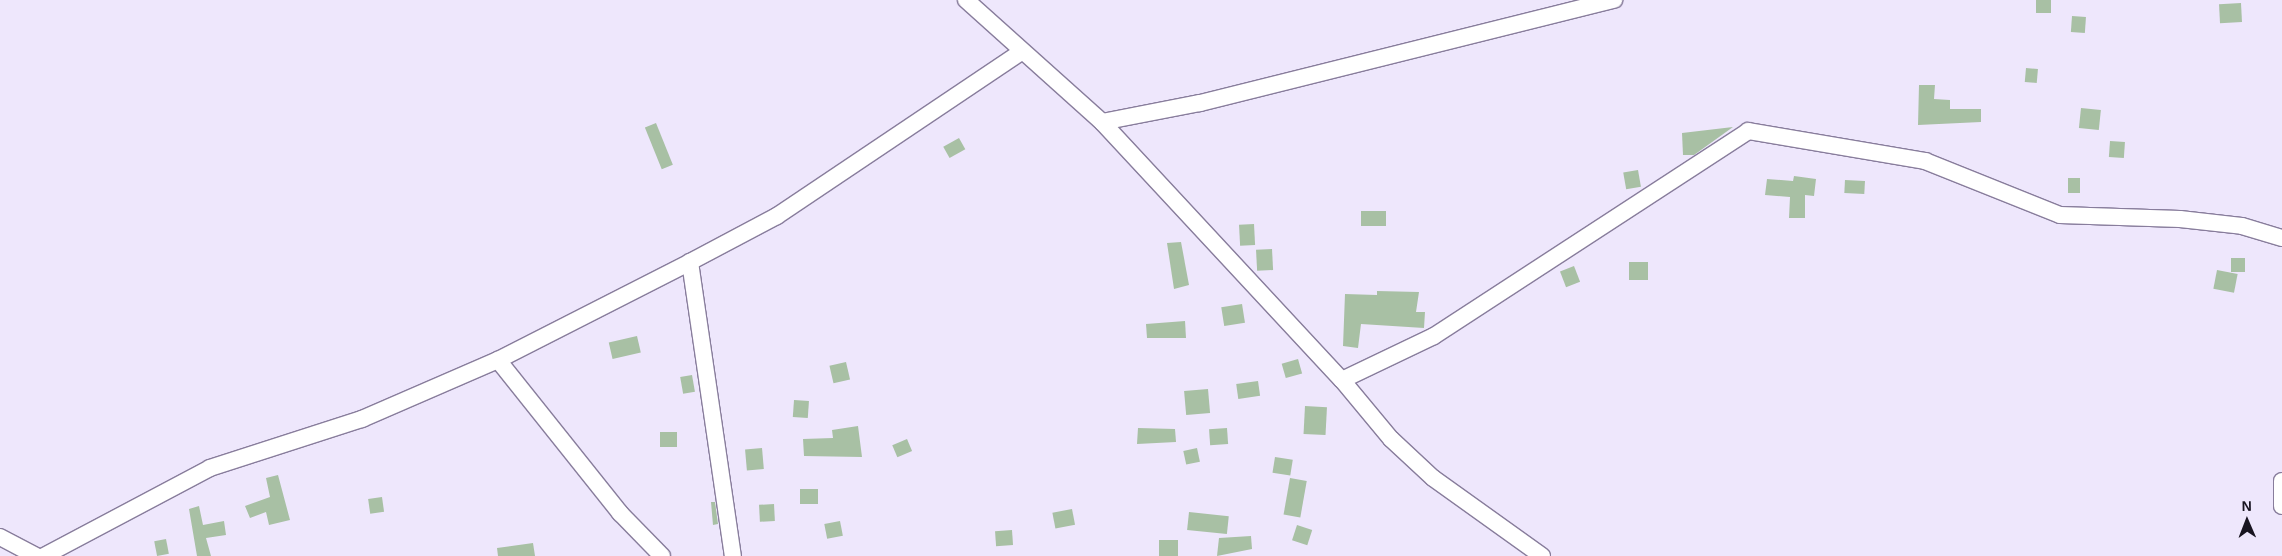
<!DOCTYPE html>
<html>
<head>
<meta charset="utf-8">
<style>
  body { margin:0 }
  #map { position:relative; width:2282px; height:556px; overflow:hidden; background:#eee7fc; font-family:Helvetica,sans-serif }
  div>[style] { position:absolute }
  .building>* { inset:0; background:#a8c0a4; transform-origin:0 0 }
  .roads { filter:drop-shadow(1px 0 #887d9c) drop-shadow(-1px 0 #887d9c) drop-shadow(0 1px #887d9c) drop-shadow(0 -1px #887d9c) }
  .street>* { height:16px; margin:-8px; padding:0 8px; transform-origin:8px; border-radius:8px; background:#fff }
  span { translate:-50% -50%; white-space:nowrap; text-align:center; line-height:1.15; -webkit-text-stroke:4px #eee7fc; paint-order:stroke }
  .north { position:absolute; left:2222px; top:496px; width:50px; height:50px; -webkit-text-stroke:4px #eee7fc; paint-order:stroke; rotate:359deg; font-size:14px; font-weight:700; line-height:20px; text-align:center; color:#181420 }
  .north::after { content:''; display:block; margin:auto; width:18px; height:22px; background:#181420; clip-path:polygon(50% 0,100% 100%,50% 72%,0 100%) }
</style>
</head>
<body>
<div id="map">
  <div class="building">
    <i style="left:2036px;top:0;width:15px;height:13px"></i>
    <i style="left:2241px;top:3px;width:19px;height:22px;rotate:87deg"></i>
    <i style="left:2072px;top:16px;width:14px;height:16px;rotate:4deg"></i>
    <i style="left:2026px;top:68px;width:12px;height:14px;rotate:5deg"></i>
    <i style="clip-path:polygon(1919px 85px,1935px 85px,1934px 99px,1950px 100px,1950px 109px,1981px 109px,1981px 122px,1918px 125px)"></i>
    <i style="left:2081px;top:108px;width:20px;height:20px;rotate:6deg"></i>
    <i style="left:656px;top:123px;width:45px;height:12px;rotate:68deg"></i>
    <i style="clip-path:polygon(1733px 127px,1694px 155px,1683px 155px,1682px 133px)"></i>
    <i style="left:959px;top:138px;width:13px;height:18px;rotate:61deg"></i>
    <i style="left:2110px;top:141px;width:15px;height:16px;rotate:4deg"></i>
    <i style="left:1638px;top:170px;width:17px;height:15px;rotate:80deg"></i>
    <i style="clip-path:polygon(1794px 176px,1816px 179px,1814px 196px,1805px 195px,1805px 218px,1789px 218px,1790px 197px,1765px 195px,1767px 179px,1793px 181px)"></i>
    <i style="left:2068px;top:178px;width:12px;height:15px"></i>
    <i style="left:1845px;top:180px;width:20px;height:13px;rotate:3deg"></i>
    <i style="left:1361px;top:211px;width:25px;height:15px"></i>
    <i style="left:1254px;top:224px;width:21px;height:15px;rotate:87deg"></i>
    <i style="clip-path:polygon(1181px 242px,1189px 285px,1174px 289px,1167px 243px)"></i>
    <i style="left:1272px;top:249px;width:21px;height:16px;rotate:87deg"></i>
    <i style="left:2231px;top:258px;width:14px;height:14px"></i>
    <i style="left:1629px;top:262px;width:19px;height:18px"></i>
    <i style="left:1574px;top:266px;width:17px;height:15px;rotate:69deg"></i>
    <i style="left:2217px;top:270px;width:21px;height:19px;rotate:11deg"></i>
    <i style="clip-path:polygon(1377px 291px,1419px 292px,1416px 312px,1425px 312px,1424px 328px,1361px 324px,1358px 348px,1343px 346px,1345px 294px,1377px 295px)"></i>
    <i style="left:1242px;top:304px;width:19px;height:21px;rotate:81deg"></i>
    <i style="clip-path:polygon(1185px 321px,1186px 338px,1147px 338px,1146px 324px)"></i>
    <i style="left:637px;top:336px;width:17px;height:29px;rotate:77deg"></i>
    <i style="left:1298px;top:359px;width:15px;height:17px;rotate:74deg"></i>
    <i style="left:846px;top:362px;width:18px;height:17px;rotate:77deg"></i>
    <i style="left:692px;top:375px;width:17px;height:12px;rotate:80deg"></i>
    <i style="left:1258px;top:381px;width:15px;height:22px;rotate:82deg"></i>
    <i style="left:1208px;top:389px;width:24px;height:24px;rotate:85deg"></i>
    <i style="left:794px;top:400px;width:15px;height:17px;rotate:4deg"></i>
    <i style="left:1305px;top:406px;width:22px;height:28px;rotate:3deg"></i>
    <i style="clip-path:polygon(858px 426px,862px 457px,804px 456px,803px 439px,833px 438px,832px 430px)"></i>
    <i style="clip-path:polygon(1138px 428px,1175px 429px,1176px 442px,1137px 444px)"></i>
    <i style="left:1227px;top:428px;width:16px;height:18px;rotate:86deg"></i>
    <i style="left:660px;top:432px;width:17px;height:15px"></i>
    <i style="left:907px;top:439px;width:13px;height:16px;rotate:67deg"></i>
    <i style="left:762px;top:448px;width:21px;height:17px;rotate:85deg"></i>
    <i style="left:1197px;top:448px;width:14px;height:14px;rotate:78deg"></i>
    <i style="left:1275px;top:457px;width:18px;height:16px;rotate:9deg"></i>
    <i style="clip-path:polygon(278px 475px,290px 520px,269px 525px,266px 512px,250px 518px,245px 506px,270px 497px,266px 478px)"></i>
    <i style="left:1290px;top:478px;width:17px;height:37px;rotate:10deg"></i>
    <i style="left:800px;top:489px;width:18px;height:15px"></i>
    <i style="left:382px;top:497px;width:15px;height:14px;rotate:82deg"></i>
    <i style="clip-path:polygon(711px 502px,715px 502px,718px 524px,713px 525px)"></i>
    <i style="left:774px;top:504px;width:17px;height:15px;rotate:87deg"></i>
    <i style="clip-path:polygon(199px 506px,203px 525px,224px 521px,226px 535px,206px 538px,211px 556px,197px 556px,189px 509px)"></i>
    <i style="left:1072px;top:509px;width:16px;height:20px;rotate:79deg"></i>
    <i style="left:1189px;top:512px;width:40px;height:18px;rotate:6deg"></i>
    <i style="left:840px;top:521px;width:15px;height:16px;rotate:79deg"></i>
    <i style="left:1297px;top:525px;width:16px;height:16px;rotate:18deg"></i>
    <i style="left:1012px;top:530px;width:15px;height:17px;rotate:86deg"></i>
    <i style="clip-path:polygon(1251px 536px,1252px 549px,1217px 556px,1219px 538px)"></i>
    <i style="left:166px;top:539px;width:15px;height:12px;rotate:79deg"></i>
    <i style="left:1159px;top:540px;width:19px;height:16px"></i>
    <i style="clip-path:polygon(533px 543px,535px 556px,498px 556px,497px 548px)"></i>
  </div>
  <div class="roads">
    <div class="street">
      <i style="left:966px;top:0;width:183px;rotate:41.9deg"></i>
      <i style="left:1102px;top:122px;width:352px;rotate:47.1deg"></i>
      <i style="left:1102px;top:122px;width:100px;rotate:-11deg"></i>
      <i style="left:1200px;top:103px;width:427px;rotate:-14deg"></i>
      <i style="left:690px;top:262px;width:297px;rotate:81.7deg"></i>
      <i style="left:498px;top:360px;width:196px;rotate:51.4deg"></i>
      <i style="left:620px;top:513px;width:60px;rotate:45.7deg"></i>
      <i style="left:2282px;top:481px;width:25px;rotate:90deg"></i>
      <i style="left:0;top:537px;width:41px;rotate:27.8deg"></i>
      <i style="left:44px;top:556px;width:188px;rotate:-27.9deg"></i>
      <i style="left:210px;top:468px;width:160px;rotate:-17.9deg"></i>
      <i style="left:362px;top:419px;width:148px;rotate:-23.5deg"></i>
      <i style="left:498px;top:360px;width:216px;rotate:-27deg"></i>
      <i style="left:690px;top:262px;width:98px;rotate:-27.9deg"></i>
      <i style="left:777px;top:216px;width:294px;rotate:-33.9deg"></i>
      <i style="left:1542px;top:556px;width:134px;rotate:-144.4deg"></i>
      <i style="left:1433px;top:478px;width:57px;rotate:-137.1deg"></i>
      <i style="left:1391px;top:439px;width:77px;rotate:-129.7deg"></i>
      <i style="left:1342px;top:380px;width:102px;rotate:-25.6deg"></i>
      <i style="left:1434px;top:336px;width:375px;rotate:-33.1deg"></i>
      <i style="left:1748px;top:131px;width:180px;rotate:9.6deg"></i>
      <i style="left:1925px;top:161px;width:145px;rotate:21.8deg"></i>
      <i style="left:2060px;top:215px;width:120px;rotate:1.9deg"></i>
      <i style="left:2180px;top:219px;width:62px;rotate:6.4deg"></i>
      <i style="left:2242px;top:226px;width:42px;rotate:16.7deg"></i>
    </div>
  </div>
  <div class="north">N</div>
</div>
</body>
</html>
